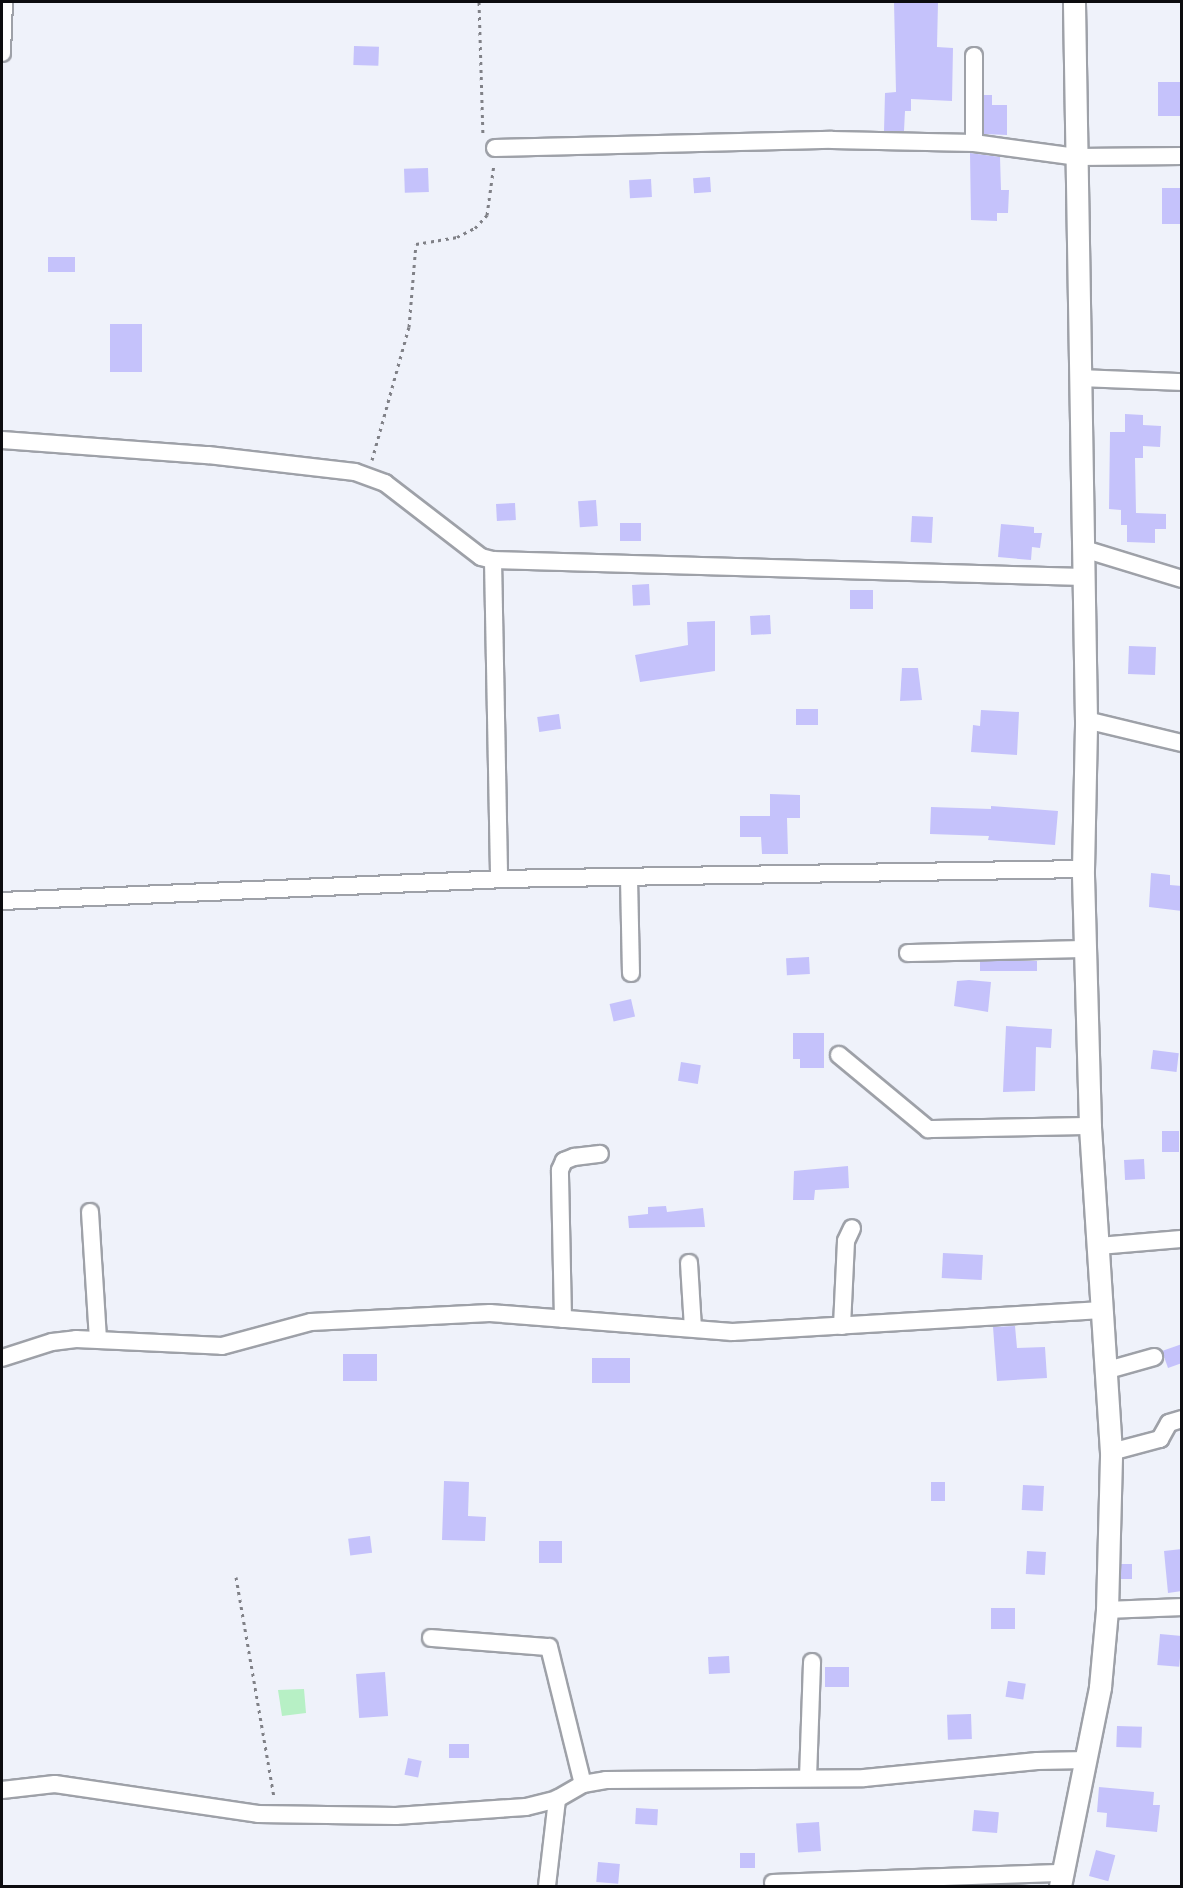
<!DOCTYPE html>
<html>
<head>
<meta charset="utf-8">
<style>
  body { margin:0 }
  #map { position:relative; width:1183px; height:1888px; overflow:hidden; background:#eff2fa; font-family:Quicksand,sans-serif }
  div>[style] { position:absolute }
  .green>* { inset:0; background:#b7f0c5 }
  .building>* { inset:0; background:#c5c2fb; transform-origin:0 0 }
  .path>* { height:3px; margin-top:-1.5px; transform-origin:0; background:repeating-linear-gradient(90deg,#808187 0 3px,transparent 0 7.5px) }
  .roads { filter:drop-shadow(2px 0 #9ea1a8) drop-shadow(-2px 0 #9ea1a8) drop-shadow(0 2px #9ea1a8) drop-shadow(0 -2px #9ea1a8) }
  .minor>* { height:16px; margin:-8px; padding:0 8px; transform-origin:8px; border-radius:8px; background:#fff }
  .tertiary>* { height:21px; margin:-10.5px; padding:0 10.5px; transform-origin:10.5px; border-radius:10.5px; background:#fff }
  span { translate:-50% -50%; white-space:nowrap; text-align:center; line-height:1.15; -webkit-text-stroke:6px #fff; paint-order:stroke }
  .frame { position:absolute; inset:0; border:3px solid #0c0c0f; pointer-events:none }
</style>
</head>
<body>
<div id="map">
  <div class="green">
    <i style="clip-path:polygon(304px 1689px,306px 1713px,282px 1716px,278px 1690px)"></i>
  </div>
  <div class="building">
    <i style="clip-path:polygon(894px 2px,938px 2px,937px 47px,953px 48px,952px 101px,911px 99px,911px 111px,905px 111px,904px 131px,884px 131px,885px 93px,896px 92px)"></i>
    <i style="left:354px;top:46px;width:25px;height:19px;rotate:2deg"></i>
    <i style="left:1182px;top:82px;width:34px;height:24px;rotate:90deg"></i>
    <i style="clip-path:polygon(984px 95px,992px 95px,992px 105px,1007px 105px,1007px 135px,984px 134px)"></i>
    <i style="clip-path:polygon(970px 153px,1000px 157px,1001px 190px,1009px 190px,1008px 213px,997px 213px,997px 221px,971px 220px)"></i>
    <i style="left:428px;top:168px;width:24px;height:24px;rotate:88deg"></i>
    <i style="left:710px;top:177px;width:15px;height:17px;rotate:86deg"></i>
    <i style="left:651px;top:179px;width:18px;height:22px;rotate:87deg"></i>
    <i style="left:1162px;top:188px;width:20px;height:36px"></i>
    <i style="left:75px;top:257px;width:15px;height:27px;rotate:90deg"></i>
    <i style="left:142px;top:324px;width:48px;height:32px;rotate:90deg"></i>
    <i style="clip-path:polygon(1125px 414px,1143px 415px,1143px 425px,1161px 426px,1160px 447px,1143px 446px,1143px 458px,1135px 458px,1136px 513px,1166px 514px,1166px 529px,1155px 529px,1155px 543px,1127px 542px,1127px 525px,1121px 525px,1121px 510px,1109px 509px,1110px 432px,1125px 432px)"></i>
    <i style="left:596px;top:500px;width:26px;height:18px;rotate:86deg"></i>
    <i style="left:515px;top:503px;width:17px;height:19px;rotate:87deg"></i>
    <i style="left:912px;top:516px;width:21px;height:26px;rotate:3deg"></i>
    <i style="left:620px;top:523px;width:21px;height:18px"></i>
    <i style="clip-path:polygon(1001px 524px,1034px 527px,1034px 533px,1042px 533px,1040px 548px,1032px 547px,1031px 560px,998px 557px)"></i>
    <i style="left:649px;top:584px;width:21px;height:17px;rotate:87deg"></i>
    <i style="left:850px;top:590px;width:23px;height:19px"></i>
    <i style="left:770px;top:615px;width:19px;height:20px;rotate:87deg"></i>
    <i style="clip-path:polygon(715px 621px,715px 671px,640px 682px,635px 655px,688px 645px,687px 622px)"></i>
    <i style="left:1129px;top:646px;width:27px;height:28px;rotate:2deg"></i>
    <i style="clip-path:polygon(902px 668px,918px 668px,922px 700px,900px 701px)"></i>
    <i style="left:818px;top:709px;width:16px;height:22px;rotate:90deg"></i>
    <i style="clip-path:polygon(981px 710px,1019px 712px,1017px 755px,971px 752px,973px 725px,980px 726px)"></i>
    <i style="left:559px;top:714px;width:15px;height:22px;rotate:82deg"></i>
    <i style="clip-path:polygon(770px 794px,800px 795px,800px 818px,787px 818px,788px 854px,762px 854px,761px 837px,740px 837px,740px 816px,770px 816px)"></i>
    <i style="clip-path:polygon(991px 806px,1058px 811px,1055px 845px,988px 840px,989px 836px,930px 834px,931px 807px,991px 809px)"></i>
    <i style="clip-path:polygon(1151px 873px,1170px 875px,1170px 885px,1182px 886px,1182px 911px,1149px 907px)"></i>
    <i style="left:809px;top:957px;width:17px;height:23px;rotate:87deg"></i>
    <i style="left:1037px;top:961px;width:10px;height:57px;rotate:90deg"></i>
    <i style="clip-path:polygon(969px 980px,991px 982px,988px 1012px,954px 1006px,957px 981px)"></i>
    <i style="left:631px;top:999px;width:18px;height:22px;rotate:77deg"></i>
    <i style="clip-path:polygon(1006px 1026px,1052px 1029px,1051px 1048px,1036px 1047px,1035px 1091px,1003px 1092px)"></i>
    <i style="clip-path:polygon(793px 1033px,824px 1033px,824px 1068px,800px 1068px,800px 1059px,793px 1059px)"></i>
    <i style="left:1153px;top:1050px;width:26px;height:19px;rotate:7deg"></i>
    <i style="left:681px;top:1062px;width:20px;height:19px;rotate:9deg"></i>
    <i style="left:1162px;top:1131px;width:17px;height:21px"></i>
    <i style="left:1144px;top:1159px;width:20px;height:20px;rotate:87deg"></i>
    <i style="clip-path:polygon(848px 1166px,849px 1188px,815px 1190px,814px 1200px,793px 1200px,794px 1171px)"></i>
    <i style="clip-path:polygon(666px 1206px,667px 1212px,703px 1208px,705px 1227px,629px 1228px,628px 1216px,648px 1214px,648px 1207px)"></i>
    <i style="left:943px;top:1253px;width:40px;height:25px;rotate:3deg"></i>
    <i style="clip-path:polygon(1015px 1326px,1017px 1348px,1045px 1347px,1047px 1378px,997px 1381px,993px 1327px)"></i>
    <i style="clip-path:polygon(1182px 1344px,1182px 1363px,1168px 1368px,1162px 1351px)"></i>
    <i style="left:343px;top:1354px;width:34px;height:27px"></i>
    <i style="left:592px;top:1358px;width:38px;height:25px"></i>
    <i style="clip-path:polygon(444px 1481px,469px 1482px,468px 1516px,486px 1517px,485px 1541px,442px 1540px)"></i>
    <i style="left:931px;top:1482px;width:14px;height:19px"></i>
    <i style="left:1023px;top:1485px;width:21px;height:25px;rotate:3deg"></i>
    <i style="left:370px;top:1536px;width:17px;height:22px;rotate:83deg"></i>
    <i style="left:562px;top:1541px;width:22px;height:23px;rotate:90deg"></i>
    <i style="clip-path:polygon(1182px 1549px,1182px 1591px,1168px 1593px,1164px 1551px)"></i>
    <i style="left:1027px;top:1551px;width:19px;height:23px;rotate:3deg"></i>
    <i style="left:1121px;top:1564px;width:11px;height:15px"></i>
    <i style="left:991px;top:1608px;width:24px;height:21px"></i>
    <i style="left:1160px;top:1634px;width:22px;height:31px;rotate:5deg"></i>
    <i style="left:729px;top:1656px;width:17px;height:21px;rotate:87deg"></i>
    <i style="left:825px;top:1667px;width:24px;height:20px"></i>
    <i style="left:385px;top:1672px;width:44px;height:29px;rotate:86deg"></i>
    <i style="left:1008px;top:1681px;width:18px;height:16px;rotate:9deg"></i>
    <i style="left:971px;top:1714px;width:25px;height:24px;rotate:88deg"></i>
    <i style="left:1117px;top:1726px;width:25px;height:21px;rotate:2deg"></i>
    <i style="left:449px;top:1744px;width:20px;height:14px"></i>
    <i style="left:408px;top:1758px;width:14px;height:17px;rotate:12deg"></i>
    <i style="clip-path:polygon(1099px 1787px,1154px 1792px,1153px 1805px,1160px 1805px,1157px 1832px,1106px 1827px,1107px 1813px,1097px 1812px)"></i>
    <i style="left:636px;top:1808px;width:22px;height:16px;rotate:3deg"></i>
    <i style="left:974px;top:1810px;width:25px;height:21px;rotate:5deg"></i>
    <i style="left:819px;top:1822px;width:29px;height:23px;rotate:86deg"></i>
    <i style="left:1096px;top:1850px;width:20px;height:27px;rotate:15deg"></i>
    <i style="left:740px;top:1853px;width:15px;height:15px"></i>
    <i style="left:598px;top:1862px;width:22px;height:20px;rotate:5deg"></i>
  </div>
  <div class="path">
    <i style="left:479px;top:2px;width:134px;rotate:88.3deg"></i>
    <i style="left:372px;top:460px;width:138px;rotate:-74.5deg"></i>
    <i style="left:409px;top:327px;width:83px;rotate:-85.2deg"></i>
    <i style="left:416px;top:244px;width:42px;rotate:-9.7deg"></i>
    <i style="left:457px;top:237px;width:20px;rotate:-27deg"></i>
    <i style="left:475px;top:228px;width:18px;rotate:-47deg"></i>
    <i style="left:487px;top:215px;width:51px;rotate:-82.2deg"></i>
    <i style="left:236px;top:1577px;width:224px;rotate:80.2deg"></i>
  </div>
  <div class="roads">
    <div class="minor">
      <i style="left:2px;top:53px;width:51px;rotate:-87.8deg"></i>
      <i style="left:974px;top:56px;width:87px;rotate:90deg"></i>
      <i style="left:495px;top:148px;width:337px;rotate:-1.4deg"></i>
      <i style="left:832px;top:140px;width:142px;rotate:1.2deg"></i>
      <i style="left:974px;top:143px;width:105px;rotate:7.7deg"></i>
      <i style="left:1078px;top:157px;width:104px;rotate:-0.6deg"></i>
      <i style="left:1081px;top:378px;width:101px;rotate:2.3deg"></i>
      <i style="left:2px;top:440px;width:207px;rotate:4.2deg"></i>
      <i style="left:208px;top:455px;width:148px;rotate:6.6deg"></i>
      <i style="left:355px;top:472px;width:32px;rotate:20deg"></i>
      <i style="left:385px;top:483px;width:121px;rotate:37.6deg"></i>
      <i style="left:481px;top:557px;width:12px;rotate:14deg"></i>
      <i style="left:493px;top:560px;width:591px;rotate:1.65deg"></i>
      <i style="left:1084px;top:549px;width:102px;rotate:17deg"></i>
      <i style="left:493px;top:560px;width:319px;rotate:88.9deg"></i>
      <i style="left:1086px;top:720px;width:99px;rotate:13.5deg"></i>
      <i style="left:629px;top:878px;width:95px;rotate:88.8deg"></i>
      <i style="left:2px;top:901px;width:497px;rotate:-2.5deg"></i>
      <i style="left:499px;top:879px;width:584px;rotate:-0.98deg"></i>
      <i style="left:908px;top:953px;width:178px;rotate:-1.3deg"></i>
      <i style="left:839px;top:1055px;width:116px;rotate:39.7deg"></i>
      <i style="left:928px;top:1129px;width:162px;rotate:-1.1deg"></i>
      <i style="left:90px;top:1212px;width:127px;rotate:86.4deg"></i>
      <i style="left:1098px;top:1246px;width:84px;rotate:-4.8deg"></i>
      <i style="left:689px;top:1263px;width:65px;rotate:86.5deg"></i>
      <i style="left:563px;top:1319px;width:149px;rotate:-91.2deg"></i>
      <i style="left:560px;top:1170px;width:10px;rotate:-66deg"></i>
      <i style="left:564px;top:1161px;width:11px;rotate:-22deg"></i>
      <i style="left:574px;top:1157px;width:26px;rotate:-7deg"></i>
      <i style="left:842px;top:1326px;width:85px;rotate:-87.3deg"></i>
      <i style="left:846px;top:1241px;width:14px;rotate:-65deg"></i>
      <i style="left:2px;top:1358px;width:52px;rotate:-17.7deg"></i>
      <i style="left:52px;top:1342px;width:24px;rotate:-7deg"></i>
      <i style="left:76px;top:1339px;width:146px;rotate:2.7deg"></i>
      <i style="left:222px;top:1346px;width:92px;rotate:-15.1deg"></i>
      <i style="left:311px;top:1322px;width:179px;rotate:-2.9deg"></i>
      <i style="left:490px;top:1313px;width:243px;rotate:4.5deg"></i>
      <i style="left:732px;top:1332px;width:371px;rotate:-3.4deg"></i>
      <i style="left:1108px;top:1370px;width:48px;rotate:-15.8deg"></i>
      <i style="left:1111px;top:1452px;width:51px;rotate:-14.9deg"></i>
      <i style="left:1160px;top:1439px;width:18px;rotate:-61deg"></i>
      <i style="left:1169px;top:1423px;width:14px;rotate:-17deg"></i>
      <i style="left:1107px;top:1610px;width:75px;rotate:-2.3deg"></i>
      <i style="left:431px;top:1638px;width:118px;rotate:4.4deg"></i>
      <i style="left:549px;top:1647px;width:141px;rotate:76.1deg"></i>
      <i style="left:808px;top:1778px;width:116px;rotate:-88deg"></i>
      <i style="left:2px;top:1790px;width:53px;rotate:-6.5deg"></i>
      <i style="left:55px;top:1784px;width:205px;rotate:8.4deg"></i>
      <i style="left:258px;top:1814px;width:138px;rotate:0.8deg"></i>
      <i style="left:396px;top:1816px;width:130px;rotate:-4deg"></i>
      <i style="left:526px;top:1807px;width:32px;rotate:-14deg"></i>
      <i style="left:557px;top:1799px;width:30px;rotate:-30deg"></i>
      <i style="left:583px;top:1784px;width:23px;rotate:-10deg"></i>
      <i style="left:606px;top:1780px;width:258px;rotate:-0.4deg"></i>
      <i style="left:864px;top:1778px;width:174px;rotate:-5.6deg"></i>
      <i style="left:1037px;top:1761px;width:50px;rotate:-1.1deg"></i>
      <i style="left:773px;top:1883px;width:291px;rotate:-2deg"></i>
      <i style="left:547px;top:1886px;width:88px;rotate:-83.4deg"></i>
    </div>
    <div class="tertiary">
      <i style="left:1060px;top:1886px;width:203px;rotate:-78.6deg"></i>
      <i style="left:1100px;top:1687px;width:77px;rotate:-84.8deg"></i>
      <i style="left:1107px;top:1610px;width:158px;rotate:-88.5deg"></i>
      <i style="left:1111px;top:1452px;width:327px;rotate:-93.7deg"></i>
      <i style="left:1090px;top:1126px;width:257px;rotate:-91.6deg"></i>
      <i style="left:1083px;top:869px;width:149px;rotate:-88.8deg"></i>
      <i style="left:1086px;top:720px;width:718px;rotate:-90.96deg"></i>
    </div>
  </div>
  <div class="frame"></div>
</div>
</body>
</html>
